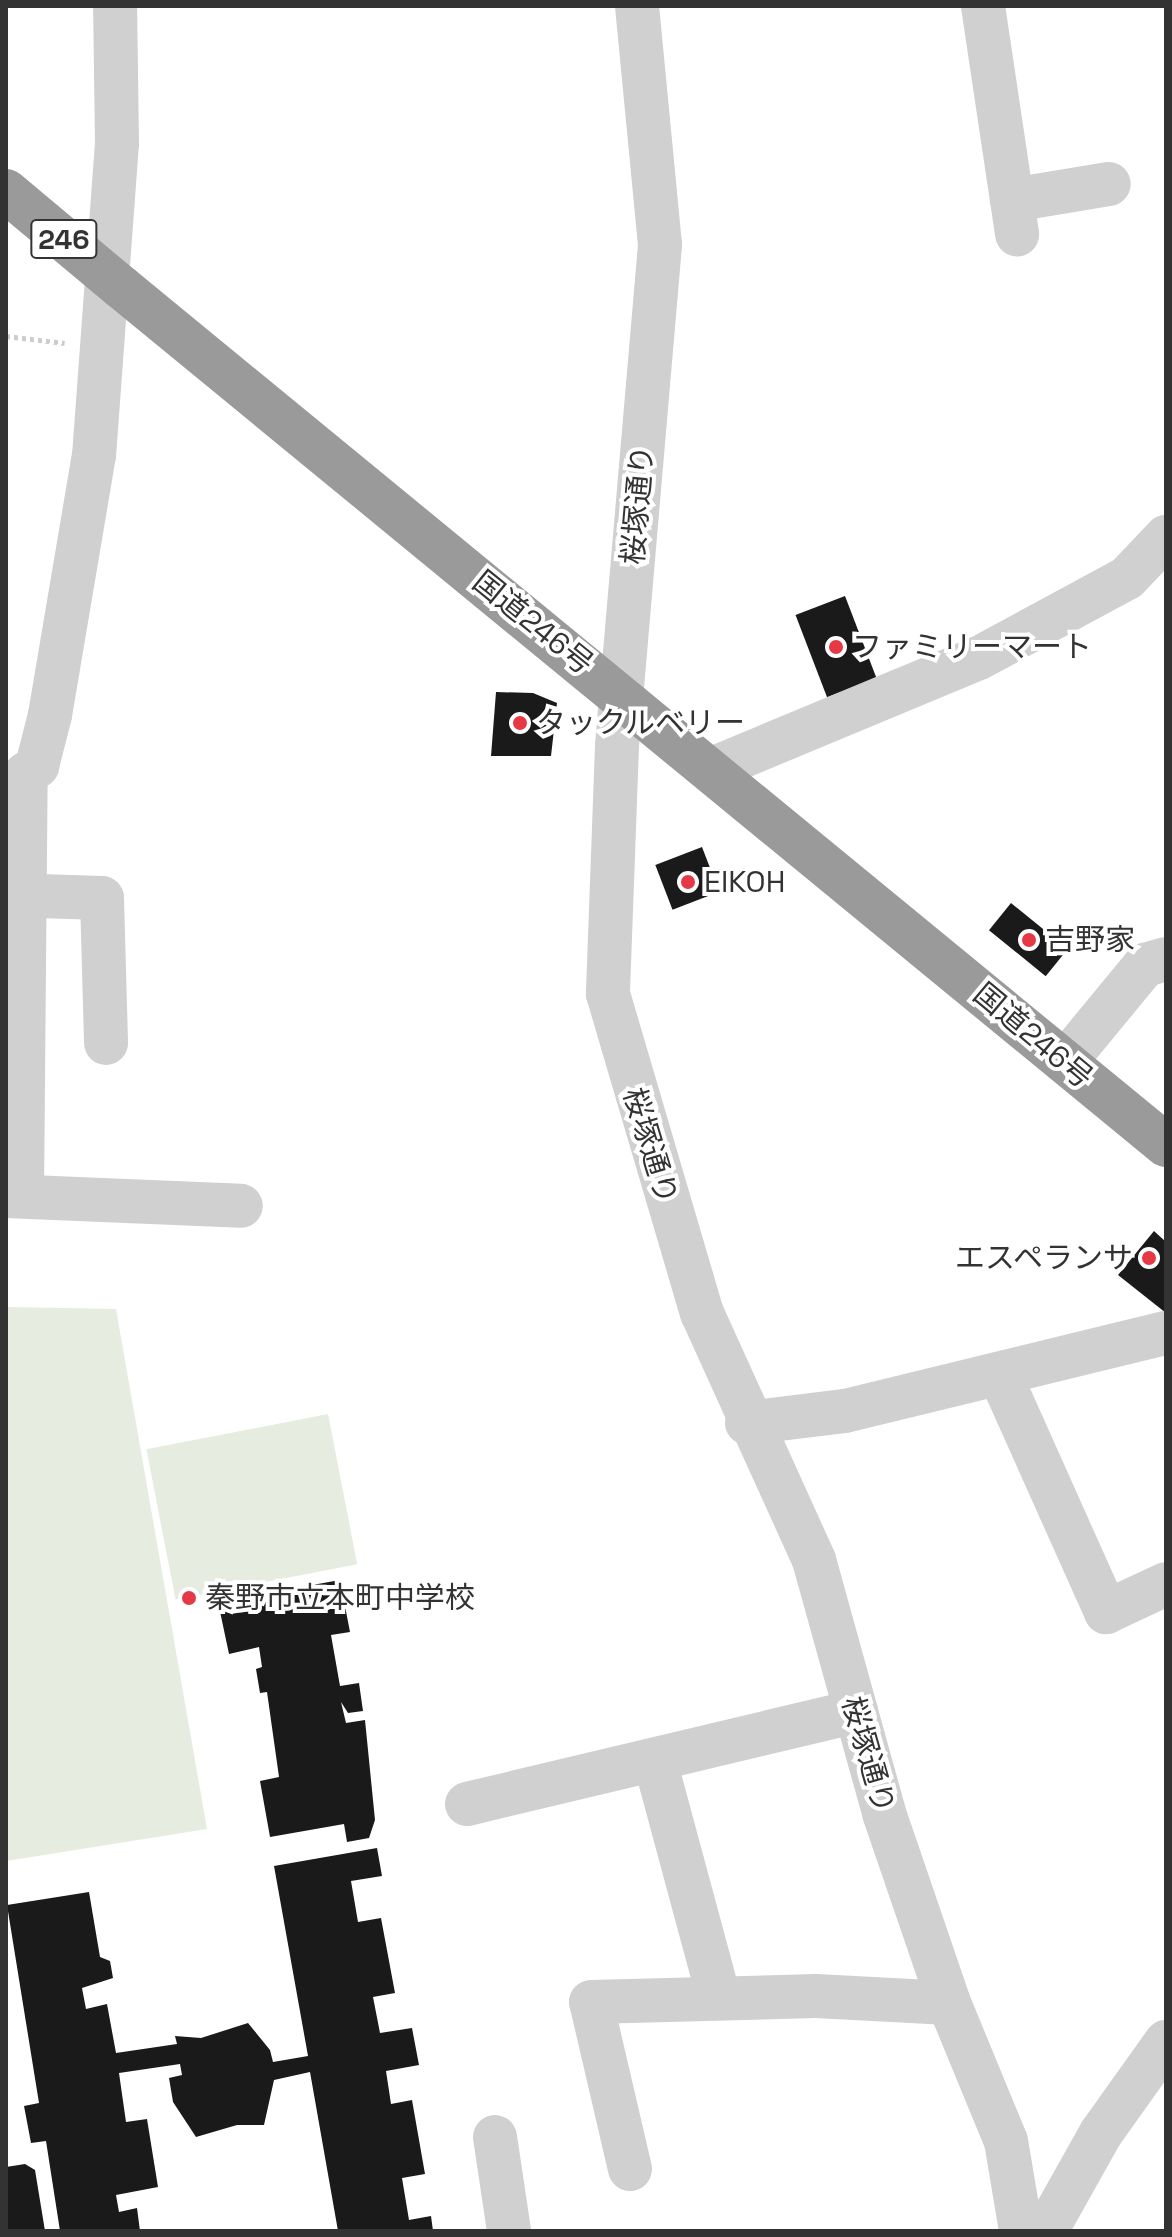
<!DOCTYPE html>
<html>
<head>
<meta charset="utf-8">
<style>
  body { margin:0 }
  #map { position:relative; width:1172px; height:2237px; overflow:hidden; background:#fff; font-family:"Space Grotesk","Noto Sans JP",sans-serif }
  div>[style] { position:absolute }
  .green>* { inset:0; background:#e6ecdf; transform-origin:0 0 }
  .building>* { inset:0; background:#1a1a1a; transform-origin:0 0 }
  .path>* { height:5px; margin-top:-2.5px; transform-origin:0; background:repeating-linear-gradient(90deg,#cdcdcd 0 4px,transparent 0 8px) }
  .minor>* { height:44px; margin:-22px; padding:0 22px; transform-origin:22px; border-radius:22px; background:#d0d0d0 }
  .highway>* { height:44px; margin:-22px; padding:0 22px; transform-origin:22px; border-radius:22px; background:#9a9a9a }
  .highway-bridge>* { height:44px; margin:-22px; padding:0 22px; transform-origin:22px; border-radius:22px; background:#9a9a9a }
  .dots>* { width:22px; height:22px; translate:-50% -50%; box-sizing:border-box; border:4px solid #fff; border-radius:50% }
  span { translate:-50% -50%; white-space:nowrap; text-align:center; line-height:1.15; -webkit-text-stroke:8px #fff; paint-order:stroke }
  .shield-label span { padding:2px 6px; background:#fff; border:2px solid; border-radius:6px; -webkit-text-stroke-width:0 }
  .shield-label { font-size:28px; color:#333; font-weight:700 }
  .street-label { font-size:30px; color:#333 }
  .poi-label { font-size:30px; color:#333 }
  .left { translate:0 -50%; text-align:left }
  .right { translate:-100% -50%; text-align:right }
  .frame { position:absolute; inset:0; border:8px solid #333; pointer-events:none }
</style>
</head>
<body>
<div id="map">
  <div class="green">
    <i style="clip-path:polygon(6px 1307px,116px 1309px,207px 1829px,6px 1861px)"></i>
    <i style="left:328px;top:1414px;width:153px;height:185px;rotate:79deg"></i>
  </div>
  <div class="building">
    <i style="left:845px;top:596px;width:88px;height:53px;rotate:69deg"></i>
    <i style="clip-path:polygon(496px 692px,533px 693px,557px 703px,551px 756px,491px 756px)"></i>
    <i style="left:702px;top:847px;width:48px;height:50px;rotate:69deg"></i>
    <i style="left:1011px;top:903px;width:73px;height:35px;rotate:39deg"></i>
    <i style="clip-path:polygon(1154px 1231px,1166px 1242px,1166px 1313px,1118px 1275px)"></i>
    <i style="clip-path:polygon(340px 1580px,350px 1632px,331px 1635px,340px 1686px,359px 1683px,363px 1711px,348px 1713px,341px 1702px,346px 1723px,365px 1720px,375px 1820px,369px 1838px,347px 1842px,344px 1824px,270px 1837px,260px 1781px,279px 1777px,267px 1692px,260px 1693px,256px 1669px,262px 1667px,259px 1647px,229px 1654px,218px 1602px)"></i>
    <i style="clip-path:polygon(377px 1848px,382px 1876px,351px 1881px,358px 1922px,381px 1918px,395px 1993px,373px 1997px,380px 2033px,412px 2028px,419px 2065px,386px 2071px,391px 2104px,412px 2100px,425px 2174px,402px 2178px,409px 2220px,431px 2216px,433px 2231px,338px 2231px,310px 2072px,274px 2080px,264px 2125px,237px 2125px,196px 2137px,173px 2102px,169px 2078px,182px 2075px,180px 2064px,119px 2073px,126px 2122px,147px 2119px,158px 2187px,116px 2195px,119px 2212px,137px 2208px,140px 2231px,60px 2231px,46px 2141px,31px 2143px,24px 2106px,39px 2103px,7px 1905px,89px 1892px,100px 1957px,110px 1961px,113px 1978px,82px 1988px,86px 2009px,107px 2004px,116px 2053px,177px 2044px,175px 2036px,201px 2038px,248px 2023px,270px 2050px,273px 2062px,308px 2056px,274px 1866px)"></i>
    <i style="clip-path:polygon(25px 2164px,35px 2170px,45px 2231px,6px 2231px,6px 2167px)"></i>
  </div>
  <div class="path">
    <i style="left:6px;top:336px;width:59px;rotate:6.8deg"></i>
  </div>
  <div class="minor">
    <i style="left:637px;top:6px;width:240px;rotate:84.5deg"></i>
    <i style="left:660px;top:245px;width:503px;rotate:94.91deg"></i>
    <i style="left:617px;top:746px;width:248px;rotate:92.1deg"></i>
    <i style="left:608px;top:994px;width:333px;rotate:73.6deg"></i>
    <i style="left:702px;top:1313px;width:271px;rotate:65.6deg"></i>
    <i style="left:814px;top:1560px;width:263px;rotate:74.5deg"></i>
    <i style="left:884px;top:1813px;width:201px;rotate:71.1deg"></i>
    <i style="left:949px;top:2003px;width:149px;rotate:67.6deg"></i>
    <i style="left:1006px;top:2141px;width:91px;rotate:80.5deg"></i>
    <i style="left:983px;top:6px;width:231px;rotate:81.5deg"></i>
    <i style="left:1012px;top:200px;width:98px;rotate:-9.4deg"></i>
    <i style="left:712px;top:769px;width:289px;rotate:-22.6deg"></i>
    <i style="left:979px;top:658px;width:168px;rotate:-28.4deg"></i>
    <i style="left:1127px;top:578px;width:57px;rotate:-46.4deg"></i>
    <i style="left:6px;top:895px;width:96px;rotate:1.8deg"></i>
    <i style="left:102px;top:898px;width:145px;rotate:88.4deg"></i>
    <i style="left:1065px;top:1062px;width:126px;rotate:-50.5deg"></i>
    <i style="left:1145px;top:965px;width:22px;rotate:-16deg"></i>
    <i style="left:6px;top:1196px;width:235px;rotate:2.4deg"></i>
    <i style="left:22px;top:1196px;width:422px;rotate:-89.5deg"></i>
    <i style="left:26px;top:774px;width:14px;rotate:-36deg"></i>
    <i style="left:37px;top:766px;width:53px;rotate:-75.7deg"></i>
    <i style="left:50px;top:715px;width:263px;rotate:-80.4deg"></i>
    <i style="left:94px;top:456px;width:314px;rotate:-85.8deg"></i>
    <i style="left:117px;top:143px;width:137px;rotate:-90.8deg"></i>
    <i style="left:1000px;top:1375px;width:260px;rotate:65.9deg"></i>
    <i style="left:1106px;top:1612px;width:66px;rotate:-25deg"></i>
    <i style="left:747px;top:1423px;width:99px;rotate:-7deg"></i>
    <i style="left:845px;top:1411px;width:330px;rotate:-13.7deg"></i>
    <i style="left:655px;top:1761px;width:245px;rotate:74.9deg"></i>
    <i style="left:467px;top:1804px;width:400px;rotate:-13.4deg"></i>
    <i style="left:495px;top:2137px;width:95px;rotate:81.5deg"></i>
    <i style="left:630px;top:2169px;width:171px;rotate:-103.1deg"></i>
    <i style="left:591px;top:2002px;width:225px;rotate:-1.5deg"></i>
    <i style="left:816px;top:1996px;width:133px;rotate:3deg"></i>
    <i style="left:1046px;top:2231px;width:112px;rotate:-60.7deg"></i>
    <i style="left:1101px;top:2133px;width:112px;rotate:-54.5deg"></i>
  </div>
  <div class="highway">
    <i style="left:121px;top:287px;width:1352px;rotate:39.39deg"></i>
  </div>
  <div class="highway-bridge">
    <i style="left:6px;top:191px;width:150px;rotate:39.9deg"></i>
  </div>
  <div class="dots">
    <i style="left:836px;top:647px;background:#e63946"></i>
    <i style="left:520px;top:723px;background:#e63946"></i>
    <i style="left:688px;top:882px;background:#e63946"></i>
    <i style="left:1029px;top:940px;background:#e63946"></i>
    <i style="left:1149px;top:1258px;background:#e63946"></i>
    <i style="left:189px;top:1598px;background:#e63946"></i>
  </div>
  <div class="shield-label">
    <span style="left:64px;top:239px">246</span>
  </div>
  <div class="street-label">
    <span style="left:638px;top:505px;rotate:-85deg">桜塚通り</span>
    <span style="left:533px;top:623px;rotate:39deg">国道246号</span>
    <span style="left:1033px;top:1036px;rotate:40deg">国道246号</span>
    <span style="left:650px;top:1146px;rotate:73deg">桜塚通り</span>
    <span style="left:868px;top:1755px;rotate:74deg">桜塚通り</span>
  </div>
  <div class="poi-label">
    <span class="left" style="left:852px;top:647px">ファミリーマート</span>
    <span class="left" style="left:536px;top:723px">タックルベリー</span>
    <span class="left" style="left:704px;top:882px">EIKOH</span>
    <span class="left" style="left:1045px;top:940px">吉野家</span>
    <span class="right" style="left:1133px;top:1258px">エスペランサ</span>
    <span class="left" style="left:205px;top:1598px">秦野市立本町中学校</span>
  </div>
  <div class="frame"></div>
</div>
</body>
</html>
